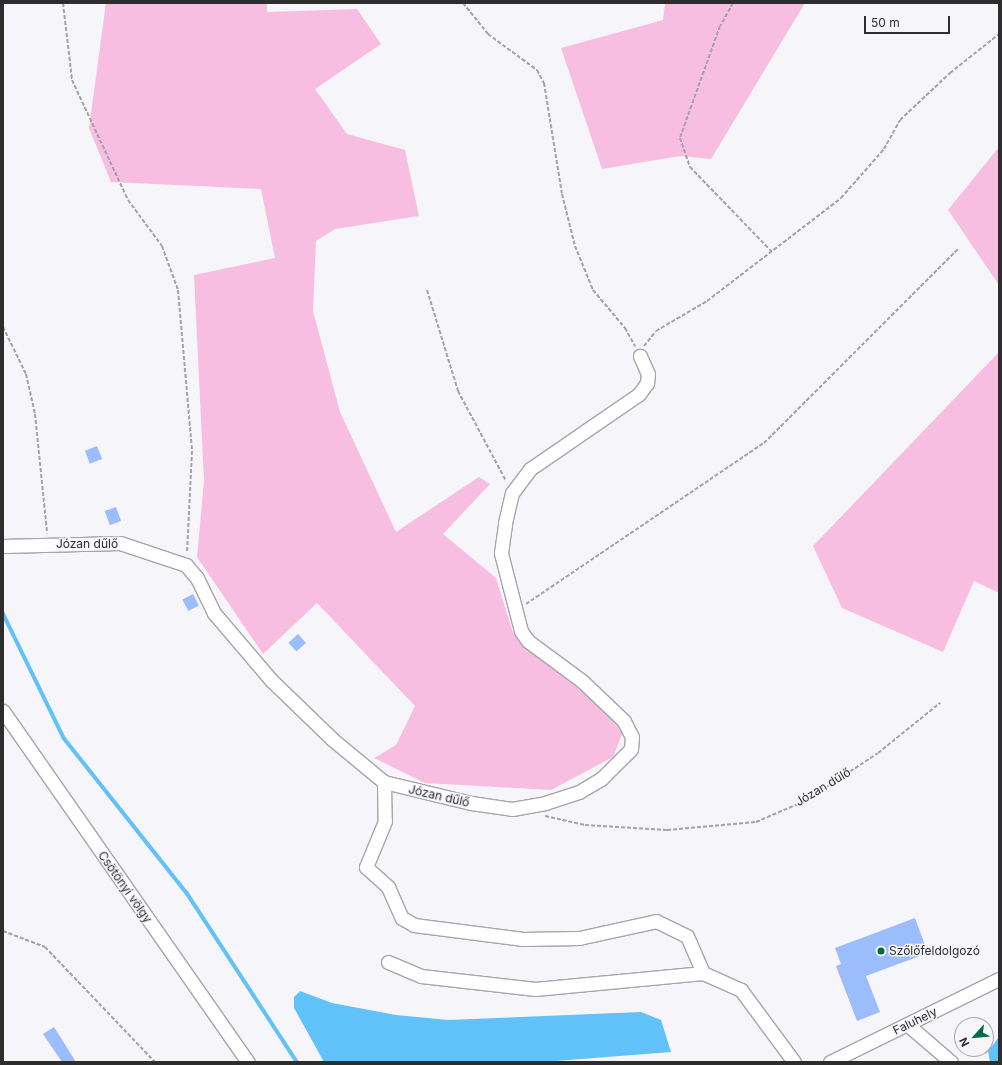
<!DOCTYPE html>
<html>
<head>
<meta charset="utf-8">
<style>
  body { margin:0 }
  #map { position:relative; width:1002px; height:1065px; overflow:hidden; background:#f6f5fa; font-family:Inter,sans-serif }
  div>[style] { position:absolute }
  .green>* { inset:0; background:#f7bee1 }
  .water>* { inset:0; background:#61c1f9 }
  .stream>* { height:3.5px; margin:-1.75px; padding:0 1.75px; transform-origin:1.75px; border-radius:1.75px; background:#61c1f9 }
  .building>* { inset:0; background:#9cbdfc; transform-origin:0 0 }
  .path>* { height:2px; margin-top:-1px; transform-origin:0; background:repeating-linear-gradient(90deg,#a3a2a6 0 4px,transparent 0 6px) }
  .roads { filter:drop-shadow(1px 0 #a6a6aa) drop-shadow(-1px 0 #a6a6aa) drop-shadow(0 1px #a6a6aa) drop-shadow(0 -1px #a6a6aa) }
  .street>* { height:13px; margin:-6.5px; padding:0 6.5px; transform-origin:6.5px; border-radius:6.5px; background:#fff }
  .dots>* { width:11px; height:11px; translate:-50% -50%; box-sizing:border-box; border:2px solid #f6f5fa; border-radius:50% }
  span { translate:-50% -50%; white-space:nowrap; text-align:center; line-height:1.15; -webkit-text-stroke:3px #f6f5fa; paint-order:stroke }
  .street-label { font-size:12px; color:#2d2d2e }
  .poi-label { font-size:12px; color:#2d2d2e }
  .left { translate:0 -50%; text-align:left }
  .frame { position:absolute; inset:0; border:4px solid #2d2d2e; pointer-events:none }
  .north { position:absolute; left:954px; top:1017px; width:40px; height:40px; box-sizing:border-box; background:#f6f5fa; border:1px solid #a6a5a8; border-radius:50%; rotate:243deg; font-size:11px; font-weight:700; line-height:16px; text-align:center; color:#2d2d2e }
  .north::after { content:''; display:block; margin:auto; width:14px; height:18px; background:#016c43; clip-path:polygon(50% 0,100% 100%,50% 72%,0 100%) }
  .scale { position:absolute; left:864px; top:16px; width:86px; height:18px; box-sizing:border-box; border:2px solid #2d2d2e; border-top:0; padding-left:5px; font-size:12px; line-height:14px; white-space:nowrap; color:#2d2d2e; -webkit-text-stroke:3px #f6f5fa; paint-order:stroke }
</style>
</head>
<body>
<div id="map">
  <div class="green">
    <i style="clip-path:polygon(106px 3px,267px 3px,267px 12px,357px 9px,381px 44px,315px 89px,347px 134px,405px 150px,419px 216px,335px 229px,316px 241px,313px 311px,340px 412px,396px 532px,479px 477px,490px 484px,443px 534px,496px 578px,513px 633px,590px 697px,623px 732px,613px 757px,551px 790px,425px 783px,374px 758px,396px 745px,415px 706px,317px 603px,263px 654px,197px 557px,204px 481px,194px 275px,275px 258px,261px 189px,111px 182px,89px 128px)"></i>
    <i style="clip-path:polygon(665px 3px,805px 3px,711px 159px,680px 156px,602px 169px,561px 48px,663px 20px)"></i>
    <i style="clip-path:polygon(999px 147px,999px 285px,948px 210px)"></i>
    <i style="clip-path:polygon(999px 352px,999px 593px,974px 581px,943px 652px,842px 608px,813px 546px)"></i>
  </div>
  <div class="water">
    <i style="clip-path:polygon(300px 991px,332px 1003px,396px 1015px,448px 1020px,641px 1012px,661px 1020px,671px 1052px,543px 1062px,324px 1062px,294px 1008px,294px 997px)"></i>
    <i style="clip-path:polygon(999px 1037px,999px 1062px,990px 1062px,988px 1051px)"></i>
  </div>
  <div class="stream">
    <i style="left:3px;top:613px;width:139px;rotate:64deg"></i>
    <i style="left:64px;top:738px;width:198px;rotate:51.6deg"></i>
    <i style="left:187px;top:893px;width:202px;rotate:56.9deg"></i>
  </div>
  <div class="building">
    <i style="left:97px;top:446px;width:14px;height:13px;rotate:69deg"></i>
    <i style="left:116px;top:507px;width:15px;height:12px;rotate:70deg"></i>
    <i style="left:193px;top:594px;width:13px;height:12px;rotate:63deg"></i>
    <i style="left:298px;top:634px;width:12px;height:13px;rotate:48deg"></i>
    <i style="clip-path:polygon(915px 918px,928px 953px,866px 976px,880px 1012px,857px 1021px,836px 966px,841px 964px,835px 948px)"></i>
    <i style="clip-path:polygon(54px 1027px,61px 1038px,76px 1062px,62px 1062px,43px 1034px)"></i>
  </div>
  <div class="path">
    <i style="left:63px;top:3px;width:78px;rotate:83.3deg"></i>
    <i style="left:72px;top:80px;width:132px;rotate:65deg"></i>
    <i style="left:128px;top:200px;width:57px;rotate:53.5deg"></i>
    <i style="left:162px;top:246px;width:47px;rotate:70deg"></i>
    <i style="left:178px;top:290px;width:162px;rotate:85deg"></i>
    <i style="left:192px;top:451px;width:101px;rotate:92.8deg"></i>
    <i style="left:463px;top:3px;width:40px;rotate:51deg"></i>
    <i style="left:488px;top:34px;width:61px;rotate:36.3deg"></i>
    <i style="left:537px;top:70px;width:15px;rotate:62deg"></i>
    <i style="left:544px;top:83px;width:112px;rotate:80.8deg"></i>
    <i style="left:562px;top:194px;width:54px;rotate:76deg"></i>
    <i style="left:575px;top:246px;width:48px;rotate:67.8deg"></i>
    <i style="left:593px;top:290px;width:50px;rotate:49.9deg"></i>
    <i style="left:625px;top:328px;width:21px;rotate:61deg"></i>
    <i style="left:733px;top:3px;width:26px;rotate:119deg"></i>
    <i style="left:720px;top:26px;width:119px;rotate:109.7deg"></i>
    <i style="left:680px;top:138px;width:31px;rotate:71deg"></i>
    <i style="left:690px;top:167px;width:117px;rotate:46deg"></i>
    <i style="left:427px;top:290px;width:106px;rotate:72.9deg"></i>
    <i style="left:458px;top:391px;width:102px;rotate:61.9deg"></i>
    <i style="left:3px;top:327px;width:52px;rotate:63.9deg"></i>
    <i style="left:26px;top:374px;width:41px;rotate:77.3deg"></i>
    <i style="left:35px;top:414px;width:120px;rotate:84.2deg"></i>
    <i style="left:644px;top:346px;width:19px;rotate:-51deg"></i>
    <i style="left:656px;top:331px;width:59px;rotate:-30.5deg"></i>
    <i style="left:707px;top:301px;width:169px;rotate:-37.5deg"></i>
    <i style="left:841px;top:198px;width:65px;rotate:-48.7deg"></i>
    <i style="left:884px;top:149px;width:33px;rotate:-61deg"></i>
    <i style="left:900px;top:120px;width:69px;rotate:-43.2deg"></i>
    <i style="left:950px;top:73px;width:63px;rotate:-38.5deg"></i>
    <i style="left:526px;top:604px;width:287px;rotate:-34.1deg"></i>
    <i style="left:764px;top:443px;width:276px;rotate:-45deg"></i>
    <i style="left:545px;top:816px;width:41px;rotate:12.7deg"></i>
    <i style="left:585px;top:825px;width:82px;rotate:3.5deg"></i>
    <i style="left:667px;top:830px;width:89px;rotate:-5.1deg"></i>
    <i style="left:756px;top:822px;width:53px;rotate:-23.2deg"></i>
    <i style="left:805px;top:801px;width:87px;rotate:-33.3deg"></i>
    <i style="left:878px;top:753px;width:80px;rotate:-38.9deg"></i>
    <i style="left:3px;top:931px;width:45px;rotate:20.9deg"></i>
    <i style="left:45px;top:947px;width:159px;rotate:46.3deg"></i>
  </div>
  <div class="roads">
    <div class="street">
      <i style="left:3px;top:546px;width:117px;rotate:-1.5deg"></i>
      <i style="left:120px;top:543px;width:70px;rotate:18.4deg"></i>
      <i style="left:186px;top:565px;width:17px;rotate:50deg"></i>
      <i style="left:197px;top:578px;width:39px;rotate:64deg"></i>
      <i style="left:214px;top:613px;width:88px;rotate:49.6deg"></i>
      <i style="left:271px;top:680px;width:85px;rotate:44deg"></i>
      <i style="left:332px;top:739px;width:67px;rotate:39.6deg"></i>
      <i style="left:384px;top:782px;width:89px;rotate:13.6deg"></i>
      <i style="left:471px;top:803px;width:41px;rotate:8.3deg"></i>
      <i style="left:512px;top:809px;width:34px;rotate:-10deg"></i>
      <i style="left:545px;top:803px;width:36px;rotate:-18deg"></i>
      <i style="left:579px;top:792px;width:26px;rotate:-31deg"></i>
      <i style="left:601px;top:779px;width:42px;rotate:-45deg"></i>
      <i style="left:631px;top:749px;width:12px;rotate:-85deg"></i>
      <i style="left:632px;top:737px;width:18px;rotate:-117deg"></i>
      <i style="left:624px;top:721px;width:58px;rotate:-136.4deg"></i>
      <i style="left:582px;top:681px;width:67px;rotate:-143.5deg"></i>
      <i style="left:528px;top:641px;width:12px;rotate:-125deg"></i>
      <i style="left:521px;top:631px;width:81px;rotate:-104.4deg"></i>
      <i style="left:501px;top:553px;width:30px;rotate:-82deg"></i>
      <i style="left:505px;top:523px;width:31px;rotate:-77deg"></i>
      <i style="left:512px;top:493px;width:30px;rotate:-53deg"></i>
      <i style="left:530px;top:469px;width:132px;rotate:-34.5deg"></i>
      <i style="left:639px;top:394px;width:14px;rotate:-54deg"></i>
      <i style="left:647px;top:383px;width:9px;rotate:-84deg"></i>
      <i style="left:648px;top:374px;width:20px;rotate:-114deg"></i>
      <i style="left:3px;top:711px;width:428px;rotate:55.1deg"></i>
      <i style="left:384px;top:782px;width:39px;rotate:89deg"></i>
      <i style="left:385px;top:821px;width:50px;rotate:112.4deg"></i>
      <i style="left:366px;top:867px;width:30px;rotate:42deg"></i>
      <i style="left:388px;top:887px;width:34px;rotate:66deg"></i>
      <i style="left:402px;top:918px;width:14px;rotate:30deg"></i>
      <i style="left:414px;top:925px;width:110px;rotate:7.3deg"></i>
      <i style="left:523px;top:939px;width:56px;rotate:-1deg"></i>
      <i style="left:579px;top:938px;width:79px;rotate:-12.4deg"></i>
      <i style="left:656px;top:921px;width:34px;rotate:26deg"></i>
      <i style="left:687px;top:936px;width:40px;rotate:66.6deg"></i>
      <i style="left:388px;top:962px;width:36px;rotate:23deg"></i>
      <i style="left:421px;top:976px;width:115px;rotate:6.5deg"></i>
      <i style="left:535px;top:989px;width:169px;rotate:-5.4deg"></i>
      <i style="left:703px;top:973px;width:42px;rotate:24.1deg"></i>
      <i style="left:741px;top:990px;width:89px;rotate:53.6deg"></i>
      <i style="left:908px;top:1025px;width:57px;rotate:40.7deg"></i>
      <i style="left:830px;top:1062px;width:188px;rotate:-26.2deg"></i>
    </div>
  </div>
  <div class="dots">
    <i style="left:881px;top:951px;background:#016c43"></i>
  </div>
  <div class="street-label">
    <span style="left:87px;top:544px">Józan dűlő</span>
    <span style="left:823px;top:787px;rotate:-31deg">Józan dűlő</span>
    <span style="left:439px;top:796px;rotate:13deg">Józan dűlő</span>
    <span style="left:125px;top:887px;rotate:55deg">Csötönyi völgy</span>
    <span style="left:915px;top:1021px;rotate:-26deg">Faluhely</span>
  </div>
  <div class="poi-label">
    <span class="left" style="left:889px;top:951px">Szőlőfeldolgozó</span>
  </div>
  <div class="frame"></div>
  <div class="north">N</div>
  <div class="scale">50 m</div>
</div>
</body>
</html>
